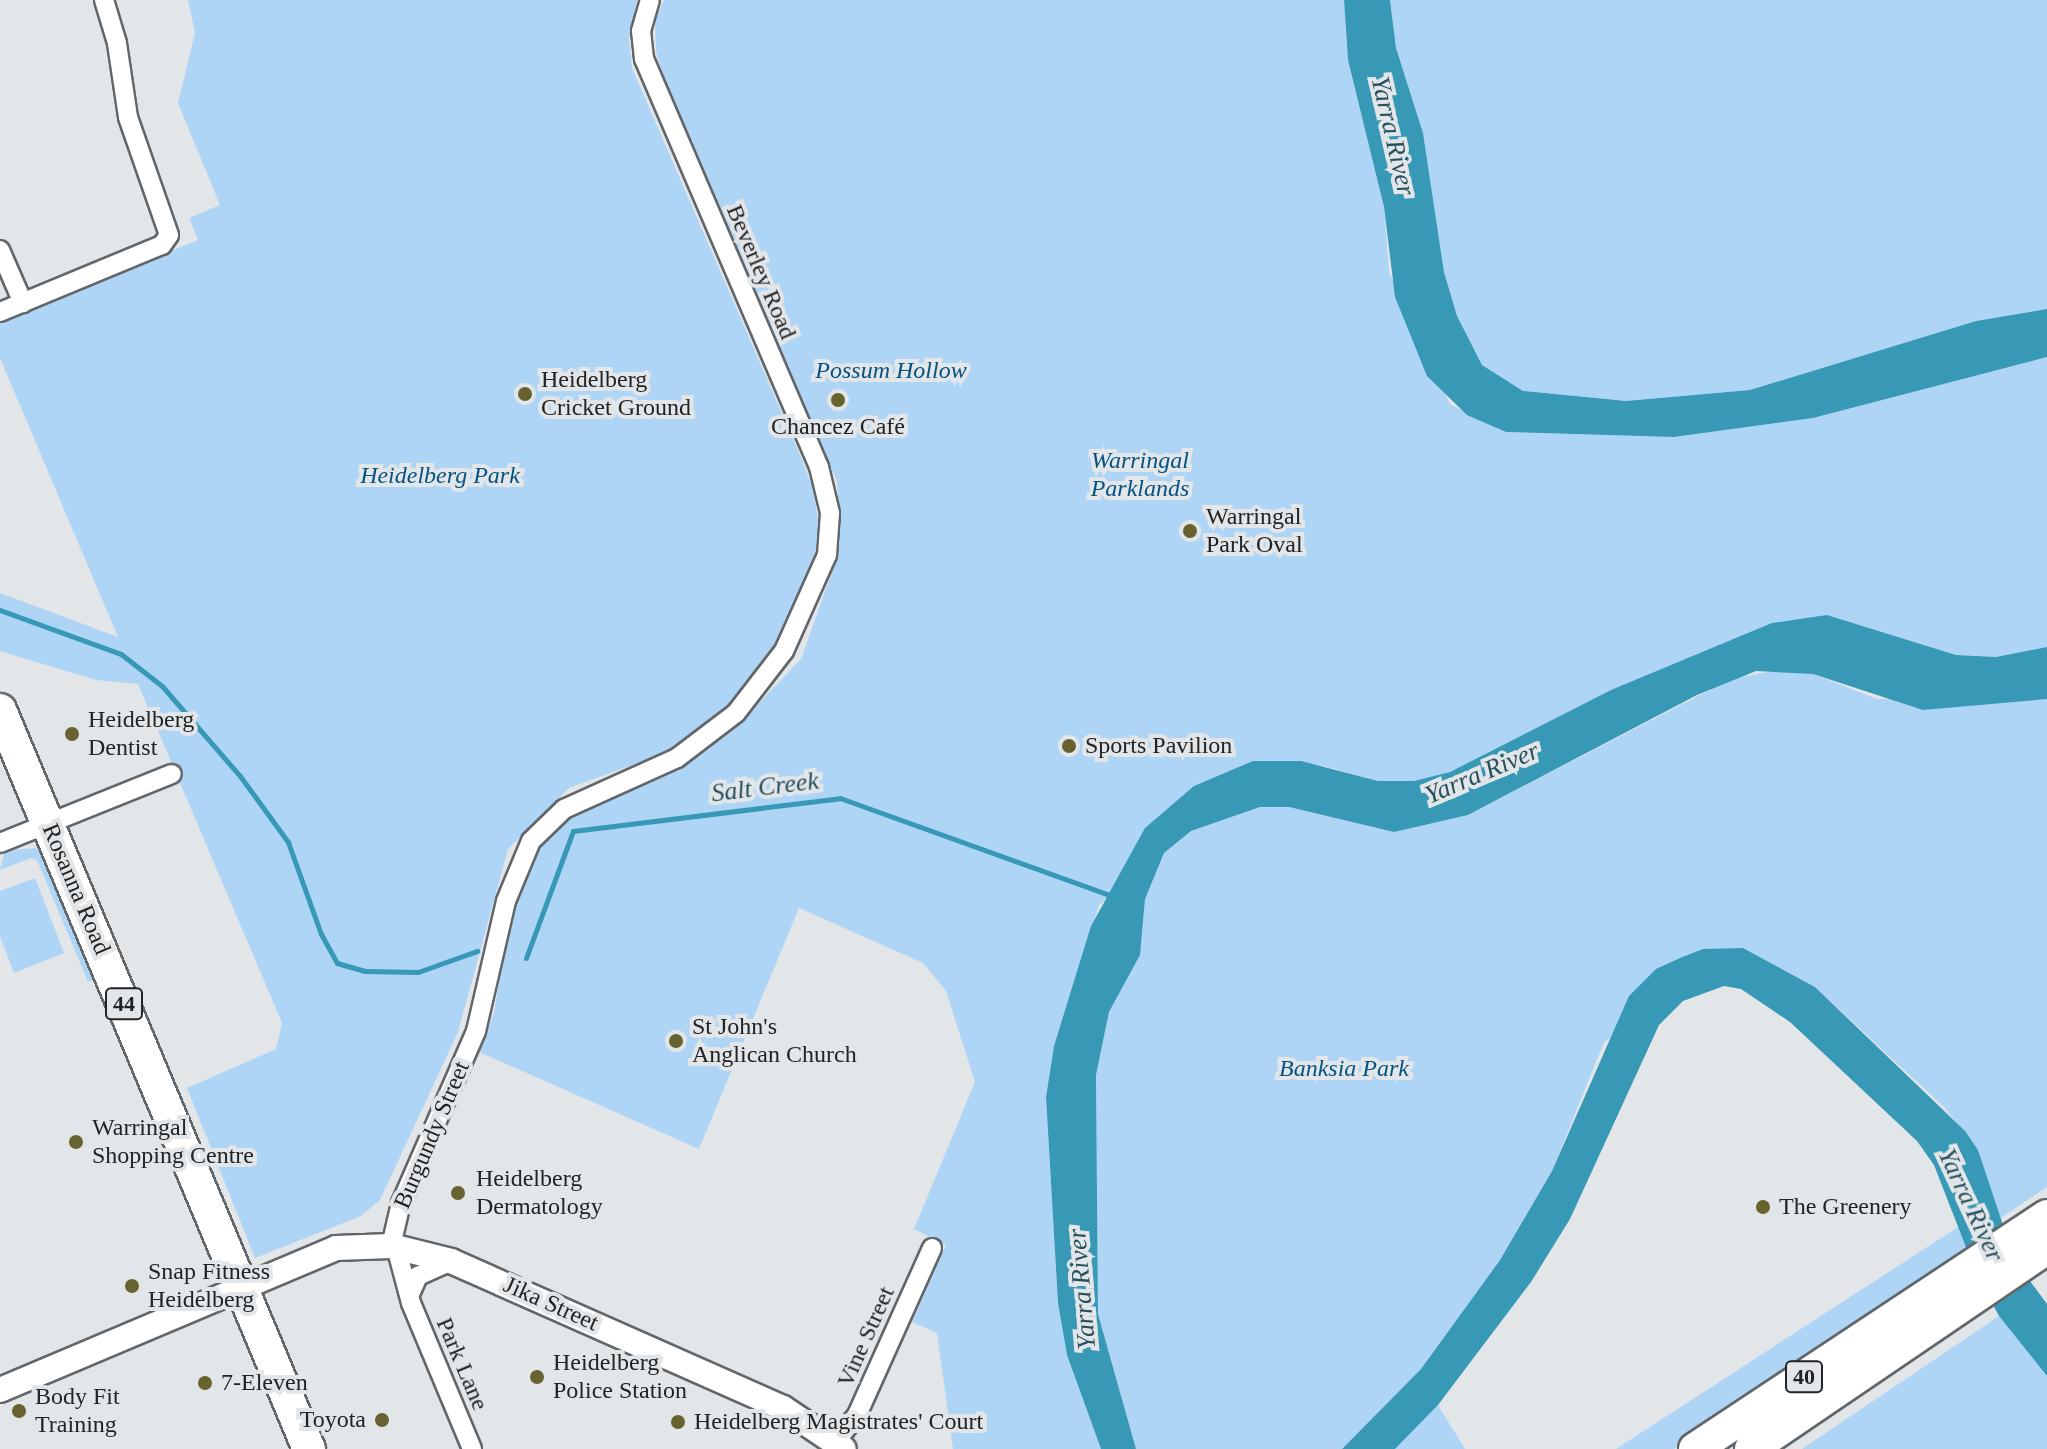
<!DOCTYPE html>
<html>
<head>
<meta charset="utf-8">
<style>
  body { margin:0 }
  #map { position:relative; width:2047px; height:1449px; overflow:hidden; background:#e3e6e9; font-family:Georgia,serif }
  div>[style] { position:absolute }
  .green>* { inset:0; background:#aed5f5 }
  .water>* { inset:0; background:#3799b5 }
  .stream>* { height:5px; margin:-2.5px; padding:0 2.5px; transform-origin:2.5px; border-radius:2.5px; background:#3799b5 }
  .roads { filter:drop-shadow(2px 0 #636669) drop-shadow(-2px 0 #636669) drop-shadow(0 2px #636669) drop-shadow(0 -2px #636669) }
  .street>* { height:18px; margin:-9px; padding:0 9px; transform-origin:9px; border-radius:9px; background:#fff }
  .secondary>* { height:24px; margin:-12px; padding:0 12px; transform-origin:12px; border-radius:12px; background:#fff }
  .highway>* { height:32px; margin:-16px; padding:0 16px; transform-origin:16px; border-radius:16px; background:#fff }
  .dots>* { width:22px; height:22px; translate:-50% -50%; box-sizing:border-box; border:4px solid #e3e6e9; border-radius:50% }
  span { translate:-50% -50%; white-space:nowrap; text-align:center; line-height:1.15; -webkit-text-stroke:8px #e3e6e9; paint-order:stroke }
  .shield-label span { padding:2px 6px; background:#e3e6e9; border:2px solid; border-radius:6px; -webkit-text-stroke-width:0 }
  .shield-label { font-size:22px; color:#222324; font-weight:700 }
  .street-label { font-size:24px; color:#222324 }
  .park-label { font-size:24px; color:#045382; font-style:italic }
  .poi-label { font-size:24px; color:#222324 }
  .left { translate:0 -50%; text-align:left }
  .right { translate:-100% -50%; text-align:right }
  .water-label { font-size:26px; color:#26505d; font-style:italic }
</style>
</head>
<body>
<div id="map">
  <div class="green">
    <i style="clip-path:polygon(188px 0,637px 0,629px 38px,632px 68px,800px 455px,813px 488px,819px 528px,813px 566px,783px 638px,730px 709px,682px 747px,569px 788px,508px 849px,458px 1032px,380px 1200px,361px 1216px,255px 1258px,187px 1088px,276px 1049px,282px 1023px,138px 684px,96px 680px,0 651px,0 593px,118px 637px,0 358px,0 322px,198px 240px,189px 218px,220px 205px,178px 103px,195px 33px)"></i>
    <i style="clip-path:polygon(664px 0,1344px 0,1348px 60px,1384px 207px,1389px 272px,1450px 404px,1506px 432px,1675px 437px,1813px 418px,2047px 357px,2047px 647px,1996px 657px,1956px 655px,1827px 615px,1688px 659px,1611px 690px,1450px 772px,1414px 781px,1378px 781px,1324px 766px,1253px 761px,1099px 905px,1054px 1046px,1046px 1097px,1058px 1303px,1067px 1355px,1101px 1449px,953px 1449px,937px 1333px,912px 1322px,946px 1245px,914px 1229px,975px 1082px,946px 991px,923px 963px,799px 908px,699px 1149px,479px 1052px,494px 1013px,508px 922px,534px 850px,564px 818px,700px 751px,758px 704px,801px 659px,833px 569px,840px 529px,837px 481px,665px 82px,656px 52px,655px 21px)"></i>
    <i style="clip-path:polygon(1390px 0,2047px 0,2047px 309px,1976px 321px,1750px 390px,1626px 401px,1523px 391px,1482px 365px,1457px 316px,1444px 272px,1423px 133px,1396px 48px)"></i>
    <i style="clip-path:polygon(1784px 669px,1813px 674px,1877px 699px,2047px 699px,2047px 1187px,1998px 1220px,1978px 1150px,1944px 1107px,1815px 987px,1743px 948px,1604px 1042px,1552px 1171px,1500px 1260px,1421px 1369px,1342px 1449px,1136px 1449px,1098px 1314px,1096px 1075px,1109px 1012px,1140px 955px,1145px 899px,1164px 853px,1191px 831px,1260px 807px,1289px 807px,1394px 832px,1468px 815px,1731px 679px)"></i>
    <i style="clip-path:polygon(36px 848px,43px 853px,96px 979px,88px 982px,37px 860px,31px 858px,0 870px,5px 851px)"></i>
    <i style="clip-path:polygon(35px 878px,64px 953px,14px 973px,0 936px,0 891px)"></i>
    <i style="clip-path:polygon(1958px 1227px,1967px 1250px,1674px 1449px,1616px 1449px)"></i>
    <i style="clip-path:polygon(1999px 1316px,2047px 1376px,2047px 1449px,1802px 1449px)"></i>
    <i style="clip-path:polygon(1438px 1405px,1465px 1449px,1395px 1449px)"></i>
  </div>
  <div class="water">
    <i style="clip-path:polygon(1344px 0,1390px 0,1396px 48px,1423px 133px,1444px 272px,1457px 316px,1482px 365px,1523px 391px,1626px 401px,1750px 390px,1976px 321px,2047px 309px,2047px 357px,1813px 418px,1674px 437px,1506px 432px,1467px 415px,1427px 376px,1395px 297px,1384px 207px,1348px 60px)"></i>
    <i style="clip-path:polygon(1827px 615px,1956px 655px,1996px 657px,2047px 647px,2047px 699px,1923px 710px,1813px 674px,1756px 671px,1697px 695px,1468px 815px,1394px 832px,1289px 807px,1260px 807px,1191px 831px,1164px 853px,1145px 899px,1140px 955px,1109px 1012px,1096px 1075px,1098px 1314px,1136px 1449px,1101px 1449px,1067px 1355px,1058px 1303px,1046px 1097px,1054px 1046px,1091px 926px,1145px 828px,1194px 786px,1253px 761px,1301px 761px,1378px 781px,1414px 781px,1450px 772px,1611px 690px,1772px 623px)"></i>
    <i style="clip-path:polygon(1743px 948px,1815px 987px,1965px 1131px,1978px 1150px,2015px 1261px,2047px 1304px,2047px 1376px,1999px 1316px,1976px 1273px,1934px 1165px,1917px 1141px,1790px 1022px,1741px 989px,1724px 986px,1683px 1001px,1659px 1025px,1570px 1219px,1531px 1282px,1438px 1405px,1395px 1449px,1342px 1449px,1421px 1369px,1500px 1260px,1552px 1171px,1629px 996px,1656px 969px,1680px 958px,1703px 949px)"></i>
  </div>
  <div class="stream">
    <i style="left:0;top:610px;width:129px;rotate:20deg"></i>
    <i style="left:121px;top:654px;width:52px;rotate:38deg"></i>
    <i style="left:162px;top:686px;width:119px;rotate:49.1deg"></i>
    <i style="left:240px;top:776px;width:82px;rotate:54deg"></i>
    <i style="left:288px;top:842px;width:98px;rotate:70.3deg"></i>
    <i style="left:321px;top:934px;width:33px;rotate:61deg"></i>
    <i style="left:337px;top:963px;width:29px;rotate:16deg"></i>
    <i style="left:365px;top:971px;width:53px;rotate:1.1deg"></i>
    <i style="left:418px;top:972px;width:63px;rotate:-19.6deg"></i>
    <i style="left:526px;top:958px;width:135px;rotate:-69.7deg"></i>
    <i style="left:573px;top:831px;width:269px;rotate:-7deg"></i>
    <i style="left:840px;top:798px;width:286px;rotate:19.8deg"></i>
  </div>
  <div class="roads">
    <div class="street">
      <i style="left:0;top:250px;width:58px;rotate:66.5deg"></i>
      <i style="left:0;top:312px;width:175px;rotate:-22.5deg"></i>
      <i style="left:162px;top:245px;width:12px;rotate:-55deg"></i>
      <i style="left:169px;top:235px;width:125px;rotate:-109.2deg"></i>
      <i style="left:128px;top:117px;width:75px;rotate:-98.5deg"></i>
      <i style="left:117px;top:43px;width:45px;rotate:-106.8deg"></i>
      <i style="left:0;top:843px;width:185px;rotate:-21.9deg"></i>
      <i style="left:391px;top:1246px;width:44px;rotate:-76.9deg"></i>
      <i style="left:401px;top:1203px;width:188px;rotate:-66.4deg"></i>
      <i style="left:476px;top:1031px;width:133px;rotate:-77deg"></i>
      <i style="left:506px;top:901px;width:65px;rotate:-67.4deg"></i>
      <i style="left:531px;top:841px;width:46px;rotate:-44.1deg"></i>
      <i style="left:564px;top:809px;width:124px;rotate:-24.3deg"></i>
      <i style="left:677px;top:758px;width:74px;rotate:-37.3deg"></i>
      <i style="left:736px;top:713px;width:78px;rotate:-52.3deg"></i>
      <i style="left:784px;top:651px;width:105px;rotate:-65.9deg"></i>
      <i style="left:827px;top:555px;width:42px;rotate:-85.9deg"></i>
      <i style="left:830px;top:513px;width:47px;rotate:-103.4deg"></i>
      <i style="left:819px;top:467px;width:444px;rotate:-113.2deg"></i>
      <i style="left:644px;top:59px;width:28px;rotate:-96deg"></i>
      <i style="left:641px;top:31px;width:32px;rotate:-74deg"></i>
      <i style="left:396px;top:1247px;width:58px;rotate:75deg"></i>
      <i style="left:411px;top:1303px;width:158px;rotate:67.3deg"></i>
      <i style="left:410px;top:1294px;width:20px;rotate:-66deg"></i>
      <i style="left:418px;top:1276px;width:36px;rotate:-24deg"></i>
      <i style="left:836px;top:1441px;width:33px;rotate:-51deg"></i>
      <i style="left:857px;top:1415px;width:183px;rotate:-65.8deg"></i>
    </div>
    <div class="secondary">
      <i style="left:0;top:1390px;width:365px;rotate:-22.9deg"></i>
      <i style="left:336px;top:1248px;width:55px;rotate:-2.1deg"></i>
      <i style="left:391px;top:1246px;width:62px;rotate:14deg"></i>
      <i style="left:451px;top:1261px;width:363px;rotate:23.9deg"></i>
      <i style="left:783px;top:1408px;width:73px;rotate:33.9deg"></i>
    </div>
    <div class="highway">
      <i style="left:0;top:710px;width:801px;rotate:67.31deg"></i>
      <i style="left:1695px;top:1449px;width:422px;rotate:-33.5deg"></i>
      <i style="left:1751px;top:1449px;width:358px;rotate:-34.2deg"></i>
    </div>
  </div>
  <div class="dots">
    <i style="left:525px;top:394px;background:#666330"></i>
    <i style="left:838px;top:400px;background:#666330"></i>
    <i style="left:1190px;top:531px;background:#666330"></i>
    <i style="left:72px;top:734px;background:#666330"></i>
    <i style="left:1069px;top:746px;background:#666330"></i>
    <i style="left:676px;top:1041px;background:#666330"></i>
    <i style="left:76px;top:1142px;background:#666330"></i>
    <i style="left:458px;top:1193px;background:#666330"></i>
    <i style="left:1763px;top:1207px;background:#666330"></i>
    <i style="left:132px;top:1286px;background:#666330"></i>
    <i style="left:537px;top:1377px;background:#666330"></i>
    <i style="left:205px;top:1383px;background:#666330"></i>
    <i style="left:19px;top:1411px;background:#666330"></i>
    <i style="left:382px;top:1420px;background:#666330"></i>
    <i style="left:678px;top:1422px;background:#666330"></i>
  </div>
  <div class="shield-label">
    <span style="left:124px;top:1004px">44</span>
    <span style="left:1804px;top:1377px">40</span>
  </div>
  <div class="street-label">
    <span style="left:761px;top:272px;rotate:67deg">Beverley Road</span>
    <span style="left:76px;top:889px;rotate:67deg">Rosanna Road</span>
    <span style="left:432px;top:1135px;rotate:-67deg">Burgundy Street</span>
    <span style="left:551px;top:1304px;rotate:24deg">Jika Street</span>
    <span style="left:866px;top:1337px;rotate:-66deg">Vine Street</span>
    <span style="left:462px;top:1364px;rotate:67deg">Park Lane</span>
  </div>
  <div class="park-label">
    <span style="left:891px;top:371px">Possum Hollow</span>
    <span style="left:1140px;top:475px">Warringal<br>Parklands</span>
    <span style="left:440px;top:476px">Heidelberg Park</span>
    <span style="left:1344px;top:1069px">Banksia Park</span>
  </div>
  <div class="poi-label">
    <span class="left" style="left:541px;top:394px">Heidelberg<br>Cricket Ground</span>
    <span style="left:838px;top:427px">Chancez Café</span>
    <span class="left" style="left:1206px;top:531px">Warringal<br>Park Oval</span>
    <span class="left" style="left:88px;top:734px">Heidelberg<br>Dentist</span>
    <span class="left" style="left:1085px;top:746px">Sports Pavilion</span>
    <span class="left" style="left:692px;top:1041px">St John's<br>Anglican Church</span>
    <span class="left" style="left:92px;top:1142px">Warringal<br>Shopping Centre</span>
    <span class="left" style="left:476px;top:1193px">Heidelberg<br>Dermatology</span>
    <span class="left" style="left:1779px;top:1207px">The Greenery</span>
    <span class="left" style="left:148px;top:1286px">Snap Fitness<br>Heidelberg</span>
    <span class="left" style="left:553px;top:1377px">Heidelberg<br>Police Station</span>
    <span class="left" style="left:221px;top:1383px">7-Eleven</span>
    <span class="left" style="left:35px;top:1411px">Body Fit<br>Training</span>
    <span class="right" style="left:366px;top:1420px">Toyota</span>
    <span class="left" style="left:694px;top:1422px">Heidelberg Magistrates' Court</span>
  </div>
  <div class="water-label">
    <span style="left:1393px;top:136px;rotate:77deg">Yarra River</span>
    <span style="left:1482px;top:773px;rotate:-23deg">Yarra River</span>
    <span style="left:765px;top:787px;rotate:-7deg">Salt Creek</span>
    <span style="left:1971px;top:1205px;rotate:65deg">Yarra River</span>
    <span style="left:1082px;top:1289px;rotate:-95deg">Yarra River</span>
  </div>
</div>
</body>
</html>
